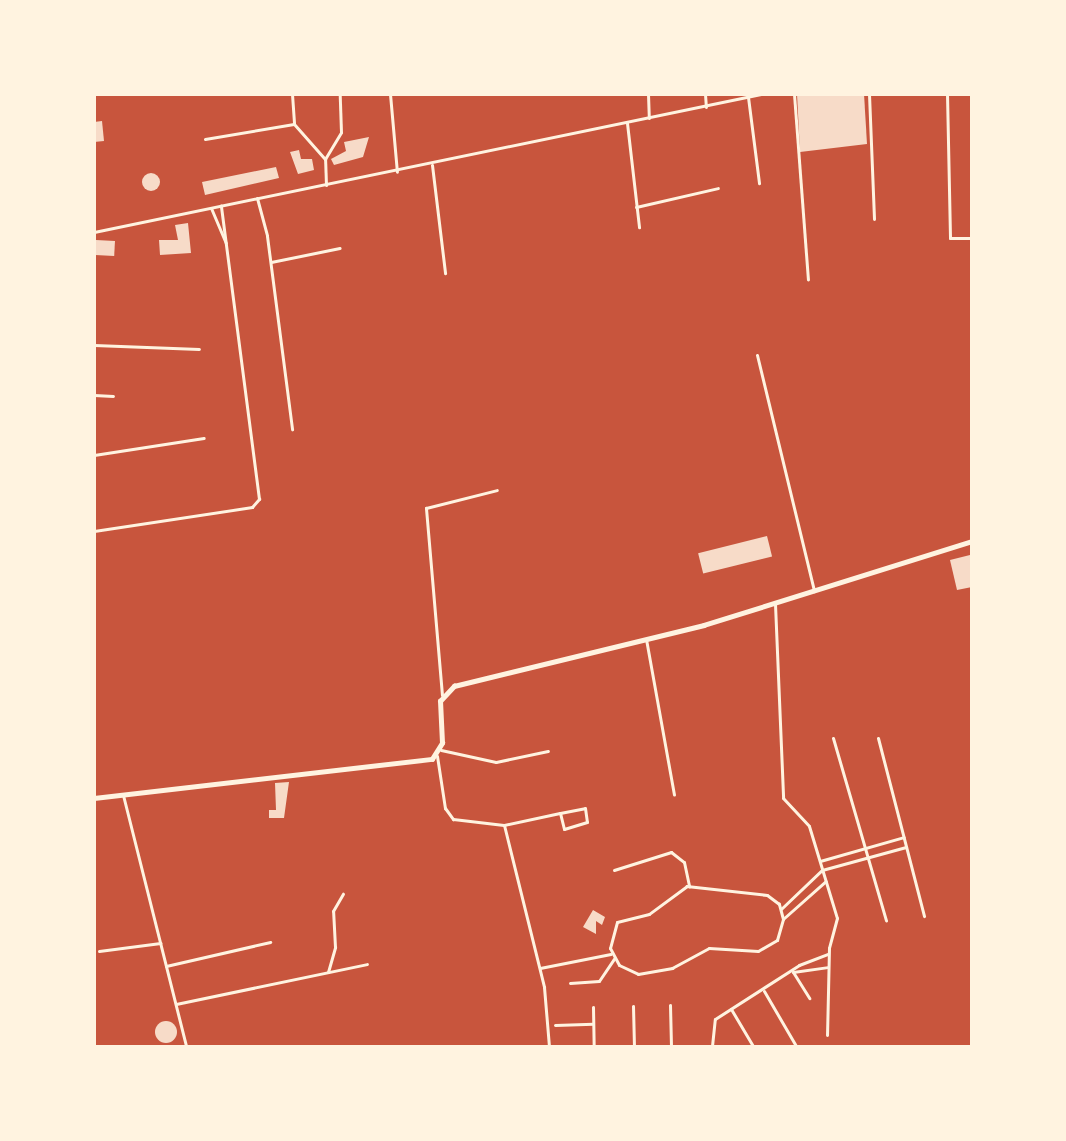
<!DOCTYPE html>
<html>
<head>
<meta charset="utf-8">
<style>
  body { margin:0 }
  #map { position:relative; width:1066px; height:1141px; overflow:hidden; background:#c8553d; font-family:Overpass,sans-serif }
  div>[style] { position:absolute }
  .building>* { inset:0; background:#f7dbc8; transform-origin:0 0 }
  .round { border-radius:50% }
  .minor>* { height:3px; margin:-1.5px; padding:0 1.5px; transform-origin:1.5px; border-radius:1.5px; background:#fff3e0 }
  .secondary>* { height:4.5px; margin:-2.25px; padding:0 2.25px; transform-origin:2.25px; border-radius:2.25px; background:#fff3e0 }
  span { translate:-50% -50%; white-space:nowrap; text-align:center; line-height:1.15; -webkit-text-stroke:6px #fff3e0; paint-order:stroke }
  .frame { position:absolute; inset:0; border:96px solid #fff3e0; pointer-events:none }
</style>
</head>
<body>
<div id="map">
  <div class="building">
    <i style="clip-path:polygon(797px 94px,864px 94px,867px 144px,800px 152px)"></i>
    <i style="clip-path:polygon(102px 121px,104px 141px,94px 142px,94px 122px)"></i>
    <i style="clip-path:polygon(369px 137px,363px 157px,334px 165px,331px 159px,346px 151px,344px 142px)"></i>
    <i style="clip-path:polygon(299px 150px,301px 159px,312px 159px,314px 170px,298px 174px,290px 152px)"></i>
    <i style="clip-path:polygon(276px 167px,279px 178px,205px 195px,202px 182px)"></i>
    <i class="round" style="left:142px;top:173px;width:18px;height:18px"></i>
    <i style="clip-path:polygon(188px 223px,191px 253px,160px 255px,159px 240px,178px 240px,175px 225px)"></i>
    <i style="left:96px;top:240px;width:19px;height:15px;rotate:3deg"></i>
    <i style="left:767px;top:536px;width:21px;height:71px;rotate:76deg"></i>
    <i style="clip-path:polygon(970px 555px,972px 587px,957px 590px,950px 560px)"></i>
    <i style="clip-path:polygon(289px 782px,284px 818px,269px 818px,269px 810px,276px 810px,275px 783px)"></i>
    <i style="clip-path:polygon(593px 910px,605px 917px,602px 925px,596px 921px,596px 934px,583px 927px)"></i>
    <i class="round" style="left:155px;top:1021px;width:22px;height:22px"></i>
  </div>
  <div class="minor">
    <i style="left:292px;top:94px;width:30px;rotate:86deg"></i>
    <i style="left:294px;top:124px;width:47px;rotate:48.5deg"></i>
    <i style="left:390px;top:94px;width:78px;rotate:84.9deg"></i>
    <i style="left:648px;top:94px;width:24px;rotate:88deg"></i>
    <i style="left:705px;top:94px;width:13px;rotate:86deg"></i>
    <i style="left:794px;top:94px;width:186px;rotate:85.7deg"></i>
    <i style="left:869px;top:94px;width:125px;rotate:87.7deg"></i>
    <i style="left:947px;top:94px;width:144px;rotate:88.8deg"></i>
    <i style="left:950px;top:238px;width:22px"></i>
    <i style="left:748px;top:97px;width:87px;rotate:82.7deg"></i>
    <i style="left:627px;top:123px;width:105px;rotate:83.4deg"></i>
    <i style="left:205px;top:139px;width:90px;rotate:-9.6deg"></i>
    <i style="left:432px;top:165px;width:109px;rotate:83.1deg"></i>
    <i style="left:326px;top:185px;width:26px;rotate:-92deg"></i>
    <i style="left:325px;top:159px;width:31px;rotate:-59deg"></i>
    <i style="left:341px;top:132px;width:38px;rotate:-92deg"></i>
    <i style="left:257px;top:198px;width:39px;rotate:75deg"></i>
    <i style="left:267px;top:236px;width:195px;rotate:82.6deg"></i>
    <i style="left:636px;top:207px;width:84px;rotate:-13deg"></i>
    <i style="left:211px;top:208px;width:38px;rotate:67deg"></i>
    <i style="left:94px;top:232px;width:681px;rotate:-11.69deg"></i>
    <i style="left:271px;top:262px;width:70px;rotate:-11.5deg"></i>
    <i style="left:94px;top:345px;width:105px;rotate:2.2deg"></i>
    <i style="left:757px;top:355px;width:243px;rotate:76.4deg"></i>
    <i style="left:94px;top:395px;width:19px;rotate:3deg"></i>
    <i style="left:94px;top:455px;width:111px;rotate:-8.8deg"></i>
    <i style="left:94px;top:531px;width:160px;rotate:-8.6deg"></i>
    <i style="left:252px;top:507px;width:11px;rotate:-49deg"></i>
    <i style="left:259px;top:499px;width:296px;rotate:-97.4deg"></i>
    <i style="left:775px;top:604px;width:194px;rotate:87.6deg"></i>
    <i style="left:783px;top:798px;width:38px;rotate:47deg"></i>
    <i style="left:809px;top:826px;width:96px;rotate:73.1deg"></i>
    <i style="left:837px;top:918px;width:31px;rotate:105deg"></i>
    <i style="left:829px;top:948px;width:87px;rotate:91.3deg"></i>
    <i style="left:646px;top:639px;width:158px;rotate:79.8deg"></i>
    <i style="left:442px;top:695px;width:188px;rotate:-94.9deg"></i>
    <i style="left:426px;top:508px;width:73px;rotate:-14.2deg"></i>
    <i style="left:833px;top:738px;width:190px;rotate:73.8deg"></i>
    <i style="left:878px;top:738px;width:184px;rotate:75.5deg"></i>
    <i style="left:441px;top:750px;width:56px;rotate:12.3deg"></i>
    <i style="left:496px;top:762px;width:53px;rotate:-11.9deg"></i>
    <i style="left:437px;top:756px;width:53px;rotate:81.3deg"></i>
    <i style="left:445px;top:808px;width:14px;rotate:54deg"></i>
    <i style="left:453px;top:819px;width:51px;rotate:6.7deg"></i>
    <i style="left:504px;top:825px;width:57px;rotate:-12.1deg"></i>
    <i style="left:560px;top:813px;width:25px;rotate:-11deg"></i>
    <i style="left:585px;top:808px;width:14px;rotate:82deg"></i>
    <i style="left:587px;top:822px;width:24px;rotate:163deg"></i>
    <i style="left:564px;top:829px;width:16px;rotate:-104deg"></i>
    <i style="left:123px;top:795px;width:259px;rotate:75.9deg"></i>
    <i style="left:504px;top:825px;width:167px;rotate:76.1deg"></i>
    <i style="left:544px;top:987px;width:59px;rotate:85.2deg"></i>
    <i style="left:820px;top:861px;width:87px;rotate:-15.9deg"></i>
    <i style="left:614px;top:870px;width:60px;rotate:-17.5deg"></i>
    <i style="left:671px;top:852px;width:16px;rotate:38deg"></i>
    <i style="left:684px;top:862px;width:25px;rotate:78deg"></i>
    <i style="left:781px;top:909px;width:57px;rotate:-43.6deg"></i>
    <i style="left:822px;top:870px;width:87px;rotate:-15.3deg"></i>
    <i style="left:783px;top:919px;width:16px;rotate:-105deg"></i>
    <i style="left:779px;top:904px;width:15px;rotate:-143deg"></i>
    <i style="left:767px;top:895px;width:81px;rotate:-173.6deg"></i>
    <i style="left:687px;top:886px;width:47px;rotate:143.6deg"></i>
    <i style="left:649px;top:914px;width:33px;rotate:166deg"></i>
    <i style="left:617px;top:922px;width:27px;rotate:105deg"></i>
    <i style="left:610px;top:948px;width:19px;rotate:62deg"></i>
    <i style="left:619px;top:965px;width:21px;rotate:25deg"></i>
    <i style="left:638px;top:974px;width:35px;rotate:-10deg"></i>
    <i style="left:672px;top:968px;width:42px;rotate:-28.4deg"></i>
    <i style="left:709px;top:948px;width:49px;rotate:3.5deg"></i>
    <i style="left:758px;top:951px;width:22px;rotate:-30deg"></i>
    <i style="left:777px;top:940px;width:22px;rotate:-74deg"></i>
    <i style="left:783px;top:919px;width:57px;rotate:-41.5deg"></i>
    <i style="left:99px;top:951px;width:62px;rotate:-7.5deg"></i>
    <i style="left:166px;top:966px;width:107px;rotate:-13deg"></i>
    <i style="left:540px;top:968px;width:72px;rotate:-11.2deg"></i>
    <i style="left:328px;top:972px;width:26px;rotate:-74deg"></i>
    <i style="left:335px;top:947px;width:36px;rotate:-93deg"></i>
    <i style="left:333px;top:911px;width:20px;rotate:-60deg"></i>
    <i style="left:793px;top:972px;width:35px;rotate:-8deg"></i>
    <i style="left:793px;top:972px;width:31px;rotate:58deg"></i>
    <i style="left:570px;top:983px;width:29px;rotate:-4deg"></i>
    <i style="left:599px;top:981px;width:27px;rotate:-56deg"></i>
    <i style="left:764px;top:991px;width:64px;rotate:59.8deg"></i>
    <i style="left:176px;top:1004px;width:195px;rotate:-11.8deg"></i>
    <i style="left:670px;top:1005px;width:41px;rotate:88.6deg"></i>
    <i style="left:633px;top:1006px;width:40px;rotate:88.6deg"></i>
    <i style="left:593px;top:1007px;width:39px;rotate:89deg"></i>
    <i style="left:731px;top:1009px;width:43px;rotate:59.3deg"></i>
    <i style="left:555px;top:1025px;width:38px;rotate:-2deg"></i>
    <i style="left:712px;top:1046px;width:27px;rotate:-84deg"></i>
    <i style="left:715px;top:1019px;width:100px;rotate:-32.7deg"></i>
    <i style="left:799px;top:965px;width:31px;rotate:-21deg"></i>
  </div>
  <div class="secondary">
    <i style="left:94px;top:798px;width:340px;rotate:-6.6deg"></i>
    <i style="left:432px;top:759px;width:19px;rotate:-58deg"></i>
    <i style="left:442px;top:743px;width:42px;rotate:-92.7deg"></i>
    <i style="left:440px;top:701px;width:21px;rotate:-47deg"></i>
    <i style="left:454px;top:686px;width:257px;rotate:-13.7deg"></i>
    <i style="left:704px;top:625px;width:281px;rotate:-17.4deg"></i>
  </div>
  <div class="frame"></div>
</div>
</body>
</html>
